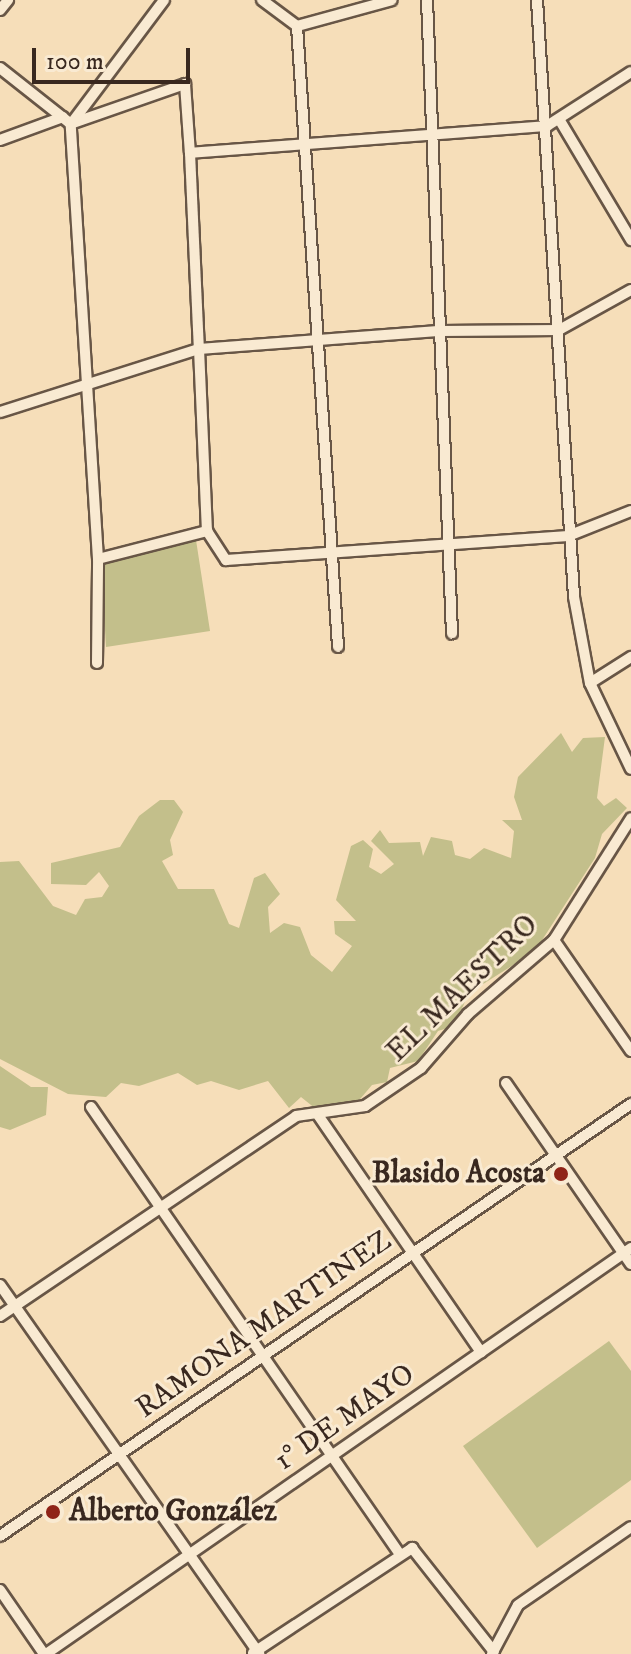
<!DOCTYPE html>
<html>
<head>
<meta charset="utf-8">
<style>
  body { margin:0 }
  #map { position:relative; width:631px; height:1654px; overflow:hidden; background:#f6deb9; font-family:"IM FELL DW Pica",serif }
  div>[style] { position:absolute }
  .green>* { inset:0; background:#c3bf8b }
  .roads { filter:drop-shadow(2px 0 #685646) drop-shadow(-2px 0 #685646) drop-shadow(0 2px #685646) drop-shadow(0 -2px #685646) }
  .minor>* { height:10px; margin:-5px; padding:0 5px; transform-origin:5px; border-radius:5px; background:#f9ead2 }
  .dots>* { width:22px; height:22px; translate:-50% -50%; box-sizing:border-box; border:4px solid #f9ead2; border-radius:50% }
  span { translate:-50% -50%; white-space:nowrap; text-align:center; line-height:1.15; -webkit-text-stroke:6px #f9ead2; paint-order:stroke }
  .street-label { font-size:30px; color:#39281f }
  .poi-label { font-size:30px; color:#39281f; font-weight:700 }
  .right { translate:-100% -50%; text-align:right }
  .left { translate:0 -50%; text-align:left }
  .scale { position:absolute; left:32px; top:48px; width:158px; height:36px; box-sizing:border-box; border:4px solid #39281f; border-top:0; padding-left:10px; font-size:24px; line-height:28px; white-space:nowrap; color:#39281f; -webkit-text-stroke:6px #f9ead2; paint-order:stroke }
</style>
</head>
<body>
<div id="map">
  <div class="green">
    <i style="clip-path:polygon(196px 540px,210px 631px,106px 647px,101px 563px)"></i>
    <i style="clip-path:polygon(561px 733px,572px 752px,583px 738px,605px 737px,597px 798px,604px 806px,616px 798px,627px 808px,602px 834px,595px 858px,535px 951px,469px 993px,454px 1026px,438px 1031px,418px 1061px,390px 1068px,387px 1082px,372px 1085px,355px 1105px,316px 1109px,301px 1097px,289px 1108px,268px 1081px,239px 1090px,211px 1081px,197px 1085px,178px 1073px,139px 1086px,121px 1083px,106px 1097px,68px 1094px,0 1059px,0 862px,19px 861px,53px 906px,76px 915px,85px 899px,102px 897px,109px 886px,99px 872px,86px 885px,51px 884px,51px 863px,120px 847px,139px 816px,160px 800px,174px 800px,183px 812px,170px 840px,173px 855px,162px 861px,178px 889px,214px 889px,229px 924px,239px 928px,254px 878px,265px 873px,280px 894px,268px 907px,270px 933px,284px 923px,300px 927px,311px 955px,332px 972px,352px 946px,335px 934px,334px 921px,356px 921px,336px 900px,351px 846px,363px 840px,373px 849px,369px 867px,381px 874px,394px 864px,371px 841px,380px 830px,389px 843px,420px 842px,423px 856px,431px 837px,452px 841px,455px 855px,470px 859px,484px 848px,511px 858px,514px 831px,502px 820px,522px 820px,514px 797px,518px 777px)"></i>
    <i style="clip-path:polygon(0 1066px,31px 1087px,48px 1087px,46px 1115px,10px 1130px,0 1127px)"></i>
    <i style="clip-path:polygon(609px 1341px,631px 1371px,631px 1480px,537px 1548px,463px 1446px)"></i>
  </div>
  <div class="roads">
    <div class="minor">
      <i style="left:262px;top:0;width:44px;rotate:36.6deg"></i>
      <i style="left:427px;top:0;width:634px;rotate:87.74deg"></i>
      <i style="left:537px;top:0;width:598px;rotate:86.45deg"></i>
      <i style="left:574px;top:597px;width:87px;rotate:79.5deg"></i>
      <i style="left:590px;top:683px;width:95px;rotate:64.5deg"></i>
      <i style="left:0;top:10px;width:13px;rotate:-51deg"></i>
      <i style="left:297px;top:26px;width:622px;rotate:86.22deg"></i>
      <i style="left:297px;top:26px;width:98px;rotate:-15.3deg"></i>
      <i style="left:0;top:68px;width:90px;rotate:38.3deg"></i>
      <i style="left:631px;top:72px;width:100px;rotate:147.3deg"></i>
      <i style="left:547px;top:126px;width:358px;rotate:175.7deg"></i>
      <i style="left:190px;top:153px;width:196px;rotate:87.4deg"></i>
      <i style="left:199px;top:349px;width:243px;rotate:-4.3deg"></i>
      <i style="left:441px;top:331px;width:118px;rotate:-0.5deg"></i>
      <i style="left:559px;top:330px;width:82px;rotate:-29.1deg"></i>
      <i style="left:559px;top:119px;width:141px;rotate:59.2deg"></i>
      <i style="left:73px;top:123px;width:119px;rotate:-19.2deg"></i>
      <i style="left:185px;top:84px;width:69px;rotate:85.9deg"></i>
      <i style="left:0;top:140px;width:67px;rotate:-20.1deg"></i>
      <i style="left:0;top:412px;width:209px;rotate:-17.6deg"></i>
      <i style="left:199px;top:349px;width:182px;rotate:87.5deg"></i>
      <i style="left:207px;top:531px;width:35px;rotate:57deg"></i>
      <i style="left:226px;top:560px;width:343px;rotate:-4deg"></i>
      <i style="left:568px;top:536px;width:68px;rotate:-21.6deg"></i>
      <i style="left:98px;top:559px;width:113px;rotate:-14.4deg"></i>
      <i style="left:97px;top:663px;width:104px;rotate:-89.4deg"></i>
      <i style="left:98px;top:559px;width:436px;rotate:-93.6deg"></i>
      <i style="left:71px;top:124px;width:155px;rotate:-53.1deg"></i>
      <i style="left:590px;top:683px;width:49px;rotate:-32.4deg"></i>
      <i style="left:554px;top:940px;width:135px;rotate:55.3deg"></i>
      <i style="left:506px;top:1083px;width:220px;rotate:55.4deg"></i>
      <i style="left:91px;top:1107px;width:542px;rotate:55.37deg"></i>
      <i style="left:318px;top:1115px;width:288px;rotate:55.5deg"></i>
      <i style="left:0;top:1285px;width:451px;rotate:54.9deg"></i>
      <i style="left:0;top:1316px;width:357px;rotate:-34deg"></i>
      <i style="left:296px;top:1116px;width:70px;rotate:-8.2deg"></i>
      <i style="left:365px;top:1106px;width:68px;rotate:-34.2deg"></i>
      <i style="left:421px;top:1068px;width:72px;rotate:-49deg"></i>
      <i style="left:468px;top:1014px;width:113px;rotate:-40.7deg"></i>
      <i style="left:554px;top:940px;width:144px;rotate:-57.7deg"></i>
      <i style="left:0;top:1536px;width:765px;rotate:-34.4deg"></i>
      <i style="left:0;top:1590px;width:78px;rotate:55.5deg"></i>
      <i style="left:253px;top:1653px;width:191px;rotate:-33.4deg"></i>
      <i style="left:412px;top:1548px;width:132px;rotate:51.7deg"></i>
      <i style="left:46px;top:1654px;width:712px;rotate:-34.76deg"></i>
      <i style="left:492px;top:1654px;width:55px;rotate:-62deg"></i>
      <i style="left:518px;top:1605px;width:137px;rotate:-34.6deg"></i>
    </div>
  </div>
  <div class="dots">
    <i style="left:561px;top:1174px;background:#8f2418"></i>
    <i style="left:53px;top:1512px;background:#8f2418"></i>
  </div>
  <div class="street-label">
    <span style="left:463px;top:989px;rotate:-44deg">EL MAESTRO</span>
    <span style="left:264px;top:1325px;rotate:-35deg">RAMONA MARTINEZ</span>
    <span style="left:345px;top:1418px;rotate:-35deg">1° DE MAYO</span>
  </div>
  <div class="poi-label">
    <span class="right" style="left:545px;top:1174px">Blasido Acosta</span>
    <span class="left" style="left:69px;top:1512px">Alberto González</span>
  </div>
  <div class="scale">100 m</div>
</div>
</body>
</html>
